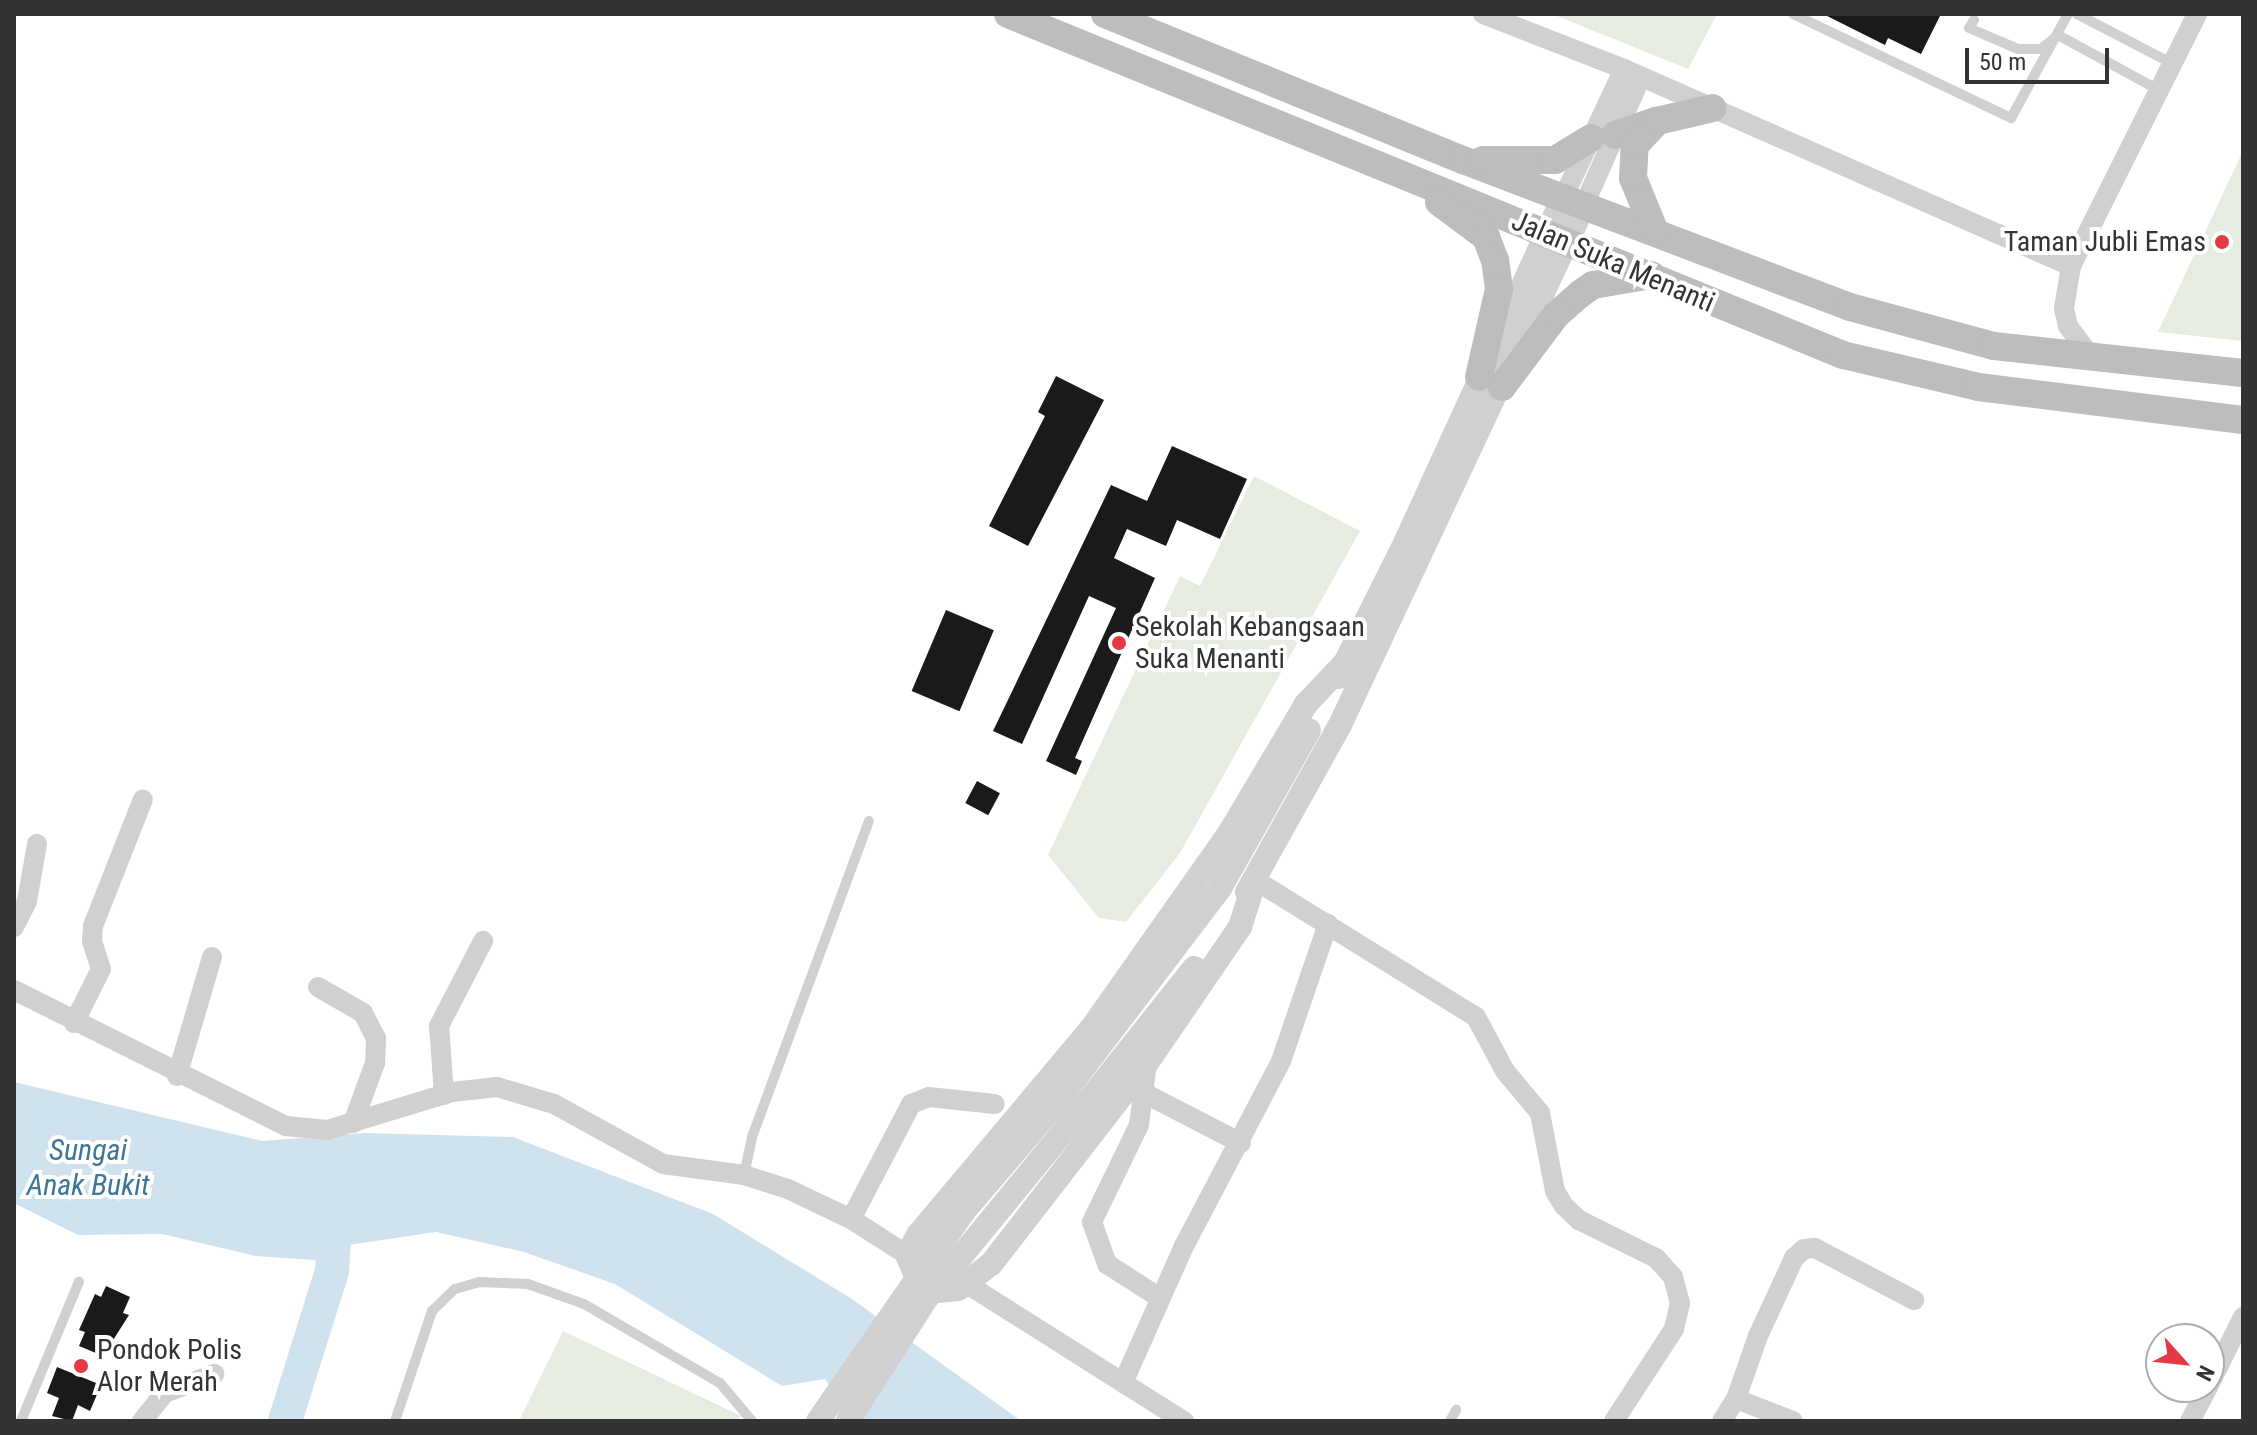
<!DOCTYPE html>
<html>
<head>
<meta charset="utf-8">
<style>
  body { margin:0 }
  #map { position:relative; width:2257px; height:1435px; overflow:hidden; background:#fff; font-family:"Roboto Condensed",sans-serif }
  div>[style] { position:absolute }
  .green>* { inset:0; background:#e6ecdf }
  .water>* { inset:0; background:#cfe2ee }
  .river>* { height:34px; margin:-17px; padding:0 17px; transform-origin:17px; border-radius:17px; background:#cfe2ee }
  .building>* { inset:0; background:#1a1a1a; transform-origin:0 0 }
  .service>* { height:10px; margin:-5px; padding:0 5px; transform-origin:5px; border-radius:5px; background:#d0d0d0 }
  .minor>* { height:20px; margin:-10px; padding:0 10px; transform-origin:10px; border-radius:10px; background:#d0d0d0 }
  .tertiary>* { height:24px; margin:-12px; padding:0 12px; transform-origin:12px; border-radius:12px; background:#d0d0d0 }
  .secondary>* { height:28px; margin:-14px; padding:0 14px; transform-origin:14px; border-radius:14px; background:#bdbdbd }
  .tertiary-bridge>* { height:24px; margin:-12px; padding:0 12px; transform-origin:12px; border-radius:12px; background:#d0d0d0 }
  .dots>* { width:22px; height:22px; translate:-50% -50%; box-sizing:border-box; border:4px solid #fff; border-radius:50% }
  span { translate:-50% -50%; white-space:nowrap; text-align:center; line-height:1.15; -webkit-text-stroke:8px #fff; paint-order:stroke }
  .poi-label { font-size:28px; color:#333 }
  .right { translate:-100% -50%; text-align:right }
  .left { translate:0 -50%; text-align:left }
  .street-label { font-size:28px; color:#333 }
  .water-label { font-size:30px; color:#3f7597; font-style:italic }
  .frame { position:absolute; inset:0; border:16px solid #333; pointer-events:none }
  .north { position:absolute; left:2145px; top:1323px; width:80px; height:80px; box-sizing:border-box; background:#fff; border:2px solid #adadad; border-radius:50%; rotate:117deg; font-size:22px; font-weight:700; line-height:32px; text-align:center; color:#333 }
  .north::after { content:''; display:block; margin:auto; width:28px; height:36px; background:#e63946; clip-path:polygon(50% 0,100% 100%,50% 72%,0 100%) }
  .scale { position:absolute; left:1965px; top:48px; width:144px; height:36px; box-sizing:border-box; border:4px solid #333; border-top:0; padding-left:10px; font-size:24px; line-height:28px; white-space:nowrap; color:#333; -webkit-text-stroke:6px #fff; paint-order:stroke }
</style>
</head>
<body>
<div id="map">
  <div class="green">
    <i style="clip-path:polygon(1552px 14px,1717px 14px,1688px 69px)"></i>
    <i style="clip-path:polygon(2243px 151px,2243px 341px,2158px 332px)"></i>
    <i style="clip-path:polygon(1254px 476px,1360px 531px,1180px 853px,1126px 922px,1099px 918px,1048px 855px,1180px 576px,1200px 586px)"></i>
    <i style="clip-path:polygon(563px 1331px,741px 1416px,737px 1421px,519px 1421px)"></i>
  </div>
  <div class="water">
    <i style="clip-path:polygon(14px 1082px,262px 1141px,366px 1133px,513px 1137px,713px 1214px,852px 1299px,1021px 1421px,836px 1421px,840px 1402px,825px 1379px,782px 1386px,615px 1284px,524px 1252px,436px 1232px,348px 1245px,332px 1271px,315px 1260px,256px 1256px,162px 1234px,78px 1235px,14px 1203px)"></i>
  </div>
  <div class="river">
    <i style="left:285px;top:1421px;width:157px;rotate:-72.6deg"></i>
    <i style="left:332px;top:1271px;width:46px;rotate:-86.3deg"></i>
  </div>
  <div class="building">
    <i style="clip-path:polygon(1823px 14px,1941px 14px,1921px 54px,1888px 38px,1885px 45px)"></i>
    <i style="clip-path:polygon(1056px 376px,1104px 400px,1028px 546px,989px 526px,1045px 416px,1038px 412px)"></i>
    <i style="clip-path:polygon(1172px 446px,1247px 479px,1220px 539px,1177px 520px,1166px 546px,1127px 529px,1114px 558px,1155px 578px,1075px 758px,1082px 761px,1076px 775px,1046px 761px,1116px 608px,1089px 596px,1022px 744px,993px 731px,1111px 485px,1147px 501px)"></i>
    <i style="left:946px;top:610px;width:52px;height:88px;rotate:23deg"></i>
    <i style="left:977px;top:781px;width:26px;height:25px;rotate:28deg"></i>
    <i style="clip-path:polygon(106px 1286px,130px 1297px,123px 1313px,129px 1315px,103px 1356px,79px 1346px,85px 1332px,79px 1330px,95px 1294px,101px 1297px)"></i>
    <i style="clip-path:polygon(57px 1367px,101px 1385px,90px 1411px,78px 1405px,72px 1421px,52px 1416px,59px 1398px,47px 1393px)"></i>
  </div>
  <div class="service">
    <i style="left:1793px;top:14px;width:242px;rotate:25.5deg"></i>
    <i style="left:2011px;top:118px;width:119px;rotate:-61.3deg"></i>
    <i style="left:2077px;top:14px;width:108px;rotate:27.5deg"></i>
    <i style="left:1974px;top:20px;width:9px;rotate:122deg"></i>
    <i style="left:1969px;top:28px;width:53px;rotate:23.2deg"></i>
    <i style="left:2018px;top:49px;width:23px"></i>
    <i style="left:2041px;top:49px;width:22px;rotate:-39deg"></i>
    <i style="left:2058px;top:35px;width:115px;rotate:28.6deg"></i>
    <i style="left:744px;top:1175px;width:39px;rotate:-78deg"></i>
    <i style="left:752px;top:1137px;width:337px;rotate:-69.7deg"></i>
    <i style="left:21px;top:1421px;width:151px;rotate:-67.4deg"></i>
    <i style="left:395px;top:1421px;width:116px;rotate:-71.4deg"></i>
    <i style="left:432px;top:1311px;width:32px;rotate:-44deg"></i>
    <i style="left:455px;top:1289px;width:25px;rotate:-16deg"></i>
    <i style="left:479px;top:1282px;width:49px;rotate:2.3deg"></i>
    <i style="left:528px;top:1284px;width:59px;rotate:19.7deg"></i>
    <i style="left:584px;top:1304px;width:157px;rotate:30.2deg"></i>
    <i style="left:720px;top:1383px;width:50px;rotate:49.9deg"></i>
    <i style="left:1450px;top:1421px;width:13px;rotate:-61deg"></i>
  </div>
  <div class="minor">
    <i style="left:1483px;top:14px;width:151px;rotate:21.3deg"></i>
    <i style="left:1624px;top:69px;width:488px;rotate:23.8deg"></i>
    <i style="left:1563px;top:198px;width:143px;rotate:-64.7deg"></i>
    <i style="left:1584px;top:205px;width:140px;rotate:-66deg"></i>
    <i style="left:2092px;top:358px;width:40px;rotate:-127deg"></i>
    <i style="left:2068px;top:326px;width:18px;rotate:-103deg"></i>
    <i style="left:2064px;top:308px;width:43px;rotate:-80.5deg"></i>
    <i style="left:2071px;top:266px;width:282px;rotate:-63.4deg"></i>
    <i style="left:1255px;top:880px;width:260px;rotate:31.8deg"></i>
    <i style="left:1476px;top:1017px;width:61px;rotate:61.8deg"></i>
    <i style="left:1505px;top:1071px;width:55px;rotate:50.2deg"></i>
    <i style="left:1540px;top:1113px;width:79px;rotate:79.1deg"></i>
    <i style="left:1555px;top:1191px;width:17px;rotate:59deg"></i>
    <i style="left:1564px;top:1206px;width:21px;rotate:43deg"></i>
    <i style="left:1579px;top:1220px;width:86px;rotate:26.3deg"></i>
    <i style="left:1656px;top:1258px;width:25px;rotate:48deg"></i>
    <i style="left:1673px;top:1277px;width:27px;rotate:75deg"></i>
    <i style="left:1680px;top:1303px;width:27px;rotate:103deg"></i>
    <i style="left:1674px;top:1329px;width:110px;rotate:123.1deg"></i>
    <i style="left:14px;top:927px;width:29px;rotate:-63deg"></i>
    <i style="left:27px;top:901px;width:58px;rotate:-80deg"></i>
    <i style="left:318px;top:987px;width:52px;rotate:30deg"></i>
    <i style="left:363px;top:1013px;width:28px;rotate:63deg"></i>
    <i style="left:376px;top:1038px;width:25px;rotate:92deg"></i>
    <i style="left:375px;top:1063px;width:64px;rotate:110.1deg"></i>
    <i style="left:14px;top:990px;width:304px;rotate:26.6deg"></i>
    <i style="left:286px;top:1126px;width:41px;rotate:5.6deg"></i>
    <i style="left:327px;top:1130px;width:131px;rotate:-16.9deg"></i>
    <i style="left:452px;top:1092px;width:45px;rotate:-6.3deg"></i>
    <i style="left:497px;top:1087px;width:59px;rotate:16.6deg"></i>
    <i style="left:554px;top:1104px;width:124px;rotate:28.8deg"></i>
    <i style="left:663px;top:1164px;width:82px;rotate:7.7deg"></i>
    <i style="left:744px;top:1175px;width:46px;rotate:17.7deg"></i>
    <i style="left:788px;top:1189px;width:70px;rotate:25.5deg"></i>
    <i style="left:851px;top:1219px;width:67px;rotate:32.7deg"></i>
    <i style="left:74px;top:1023px;width:60px;rotate:-63.4deg"></i>
    <i style="left:101px;top:969px;width:29px;rotate:-108deg"></i>
    <i style="left:92px;top:941px;width:15px;rotate:-86deg"></i>
    <i style="left:93px;top:926px;width:136px;rotate:-68.5deg"></i>
    <i style="left:1147px;top:1063px;width:63px;rotate:97.4deg"></i>
    <i style="left:1139px;top:1125px;width:108px;rotate:115.9deg"></i>
    <i style="left:1092px;top:1222px;width:45px;rotate:70.3deg"></i>
    <i style="left:1107px;top:1264px;width:63px;rotate:32.7deg"></i>
    <i style="left:177px;top:1076px;width:124px;rotate:-73.6deg"></i>
    <i style="left:1144px;top:1093px;width:109px;rotate:27.3deg"></i>
    <i style="left:444px;top:1095px;width:69px;rotate:-94.1deg"></i>
    <i style="left:439px;top:1026px;width:96px;rotate:-62.6deg"></i>
    <i style="left:851px;top:1219px;width:130px;rotate:-62.4deg"></i>
    <i style="left:911px;top:1104px;width:19px;rotate:-21deg"></i>
    <i style="left:929px;top:1097px;width:66px;rotate:6.1deg"></i>
    <i style="left:967px;top:1284px;width:257px;rotate:32.3deg"></i>
    <i style="left:1123px;top:1383px;width:148px;rotate:-66deg"></i>
    <i style="left:1183px;top:1248px;width:211px;rotate:-62.3deg"></i>
    <i style="left:1281px;top:1061px;width:145px;rotate:-71.1deg"></i>
    <i style="left:2209px;top:1385px;width:76px;rotate:-63.4deg"></i>
    <i style="left:1736px;top:1399px;width:67px;rotate:-70.8deg"></i>
    <i style="left:1758px;top:1336px;width:86px;rotate:-65.2deg"></i>
    <i style="left:1794px;top:1258px;width:13px;rotate:-42deg"></i>
    <i style="left:1804px;top:1249px;width:11px;rotate:-5deg"></i>
    <i style="left:1815px;top:1248px;width:112px;rotate:27.7deg"></i>
    <i style="left:142px;top:1421px;width:36px;rotate:-51deg"></i>
    <i style="left:165px;top:1393px;width:53px;rotate:-21.2deg"></i>
    <i style="left:1722px;top:1421px;width:26px;rotate:-58deg"></i>
    <i style="left:1736px;top:1399px;width:61px;rotate:21.1deg"></i>
    <i style="left:2190px;top:1421px;width:38px;rotate:-62deg"></i>
  </div>
  <div class="tertiary">
    <i style="left:1338px;top:677px;width:150px;rotate:-63.4deg"></i>
    <i style="left:1405px;top:543px;width:379px;rotate:-65.4deg"></i>
    <i style="left:1255px;top:880px;width:49px;rotate:107.7deg"></i>
    <i style="left:1240px;top:927px;width:165px;rotate:124.4deg"></i>
    <i style="left:1147px;top:1063px;width:254px;rotate:127.8deg"></i>
    <i style="left:991px;top:1264px;width:41px;rotate:142.9deg"></i>
    <i style="left:958px;top:1289px;width:20px;rotate:174deg"></i>
    <i style="left:938px;top:1291px;width:21px;rotate:-157deg"></i>
    <i style="left:919px;top:1283px;width:30px;rotate:-113deg"></i>
    <i style="left:907px;top:1255px;width:23px;rotate:-61deg"></i>
    <i style="left:918px;top:1235px;width:269px;rotate:-50deg"></i>
    <i style="left:1091px;top:1029px;width:241px;rotate:-54.8deg"></i>
    <i style="left:1230px;top:832px;width:149px;rotate:-59.3deg"></i>
    <i style="left:1306px;top:704px;width:55px;rotate:-46.5deg"></i>
    <i style="left:1247px;top:892px;width:191px;rotate:-60.9deg"></i>
    <i style="left:1340px;top:725px;width:574px;rotate:-64.86deg"></i>
    <i style="left:1058px;top:1101px;width:268px;rotate:-52.7deg"></i>
    <i style="left:1220px;top:888px;width:181px;rotate:-60.6deg"></i>
    <i style="left:1074px;top:1119px;width:193px;rotate:-51.5deg"></i>
  </div>
  <div class="secondary">
    <i style="left:1008px;top:14px;width:902px;rotate:22.21deg"></i>
    <i style="left:1843px;top:355px;width:139px;rotate:13.3deg"></i>
    <i style="left:1978px;top:387px;width:267px;rotate:7.1deg"></i>
    <i style="left:1105px;top:14px;width:387px;rotate:22.2deg"></i>
    <i style="left:1463px;top:160px;width:414px;rotate:20.8deg"></i>
    <i style="left:1850px;top:307px;width:149px;rotate:15.2deg"></i>
    <i style="left:1994px;top:346px;width:250px;rotate:6.2deg"></i>
    <i style="left:1615px;top:135px;width:43px;rotate:-18.9deg"></i>
    <i style="left:1483px;top:160px;width:72px"></i>
    <i style="left:1555px;top:160px;width:42px;rotate:-31.4deg"></i>
    <i style="left:1439px;top:202px;width:59px;rotate:36.7deg"></i>
    <i style="left:1486px;top:237px;width:25px;rotate:69deg"></i>
    <i style="left:1495px;top:260px;width:29px;rotate:82deg"></i>
    <i style="left:1499px;top:289px;width:90px;rotate:102.8deg"></i>
    <i style="left:1655px;top:232px;width:58px;rotate:-112.2deg"></i>
    <i style="left:1633px;top:178px;width:33px;rotate:-87deg"></i>
    <i style="left:1635px;top:145px;width:33px;rotate:-47deg"></i>
    <i style="left:1657px;top:121px;width:57px;rotate:-13.1deg"></i>
    <i style="left:1502px;top:387px;width:90px;rotate:-53.1deg"></i>
    <i style="left:1556px;top:315px;width:32px;rotate:-41deg"></i>
    <i style="left:1580px;top:294px;width:16px;rotate:-35deg"></i>
    <i style="left:1593px;top:285px;width:59px;rotate:-9.8deg"></i>
  </div>
  <div class="tertiary-bridge">
    <i style="left:818px;top:1421px;width:256px;rotate:-55.2deg"></i>
    <i style="left:964px;top:1211px;width:145px;rotate:-49.5deg"></i>
    <i style="left:848px;top:1421px;width:145px;rotate:-57.4deg"></i>
    <i style="left:926px;top:1299px;width:233px;rotate:-50.6deg"></i>
  </div>
  <div class="dots">
    <i style="left:2222px;top:242px;background:#e63946"></i>
    <i style="left:1119px;top:643px;background:#e63946"></i>
    <i style="left:81px;top:1366px;background:#e63946"></i>
  </div>
  <div class="poi-label">
    <span class="right" style="left:2206px;top:242px">Taman Jubli Emas</span>
    <span class="left" style="left:1135px;top:643px">Sekolah Kebangsaan<br>Suka Menanti</span>
    <span class="left" style="left:97px;top:1366px">Pondok Polis<br>Alor Merah</span>
  </div>
  <div class="street-label">
    <span style="left:1613px;top:262px;rotate:23deg">Jalan Suka Menanti</span>
  </div>
  <div class="water-label">
    <span style="left:88px;top:1167px">Sungai<br>Anak Bukit</span>
  </div>
  <div class="frame"></div>
  <div class="north">N</div>
  <div class="scale">50 m</div>
</div>
</body>
</html>
